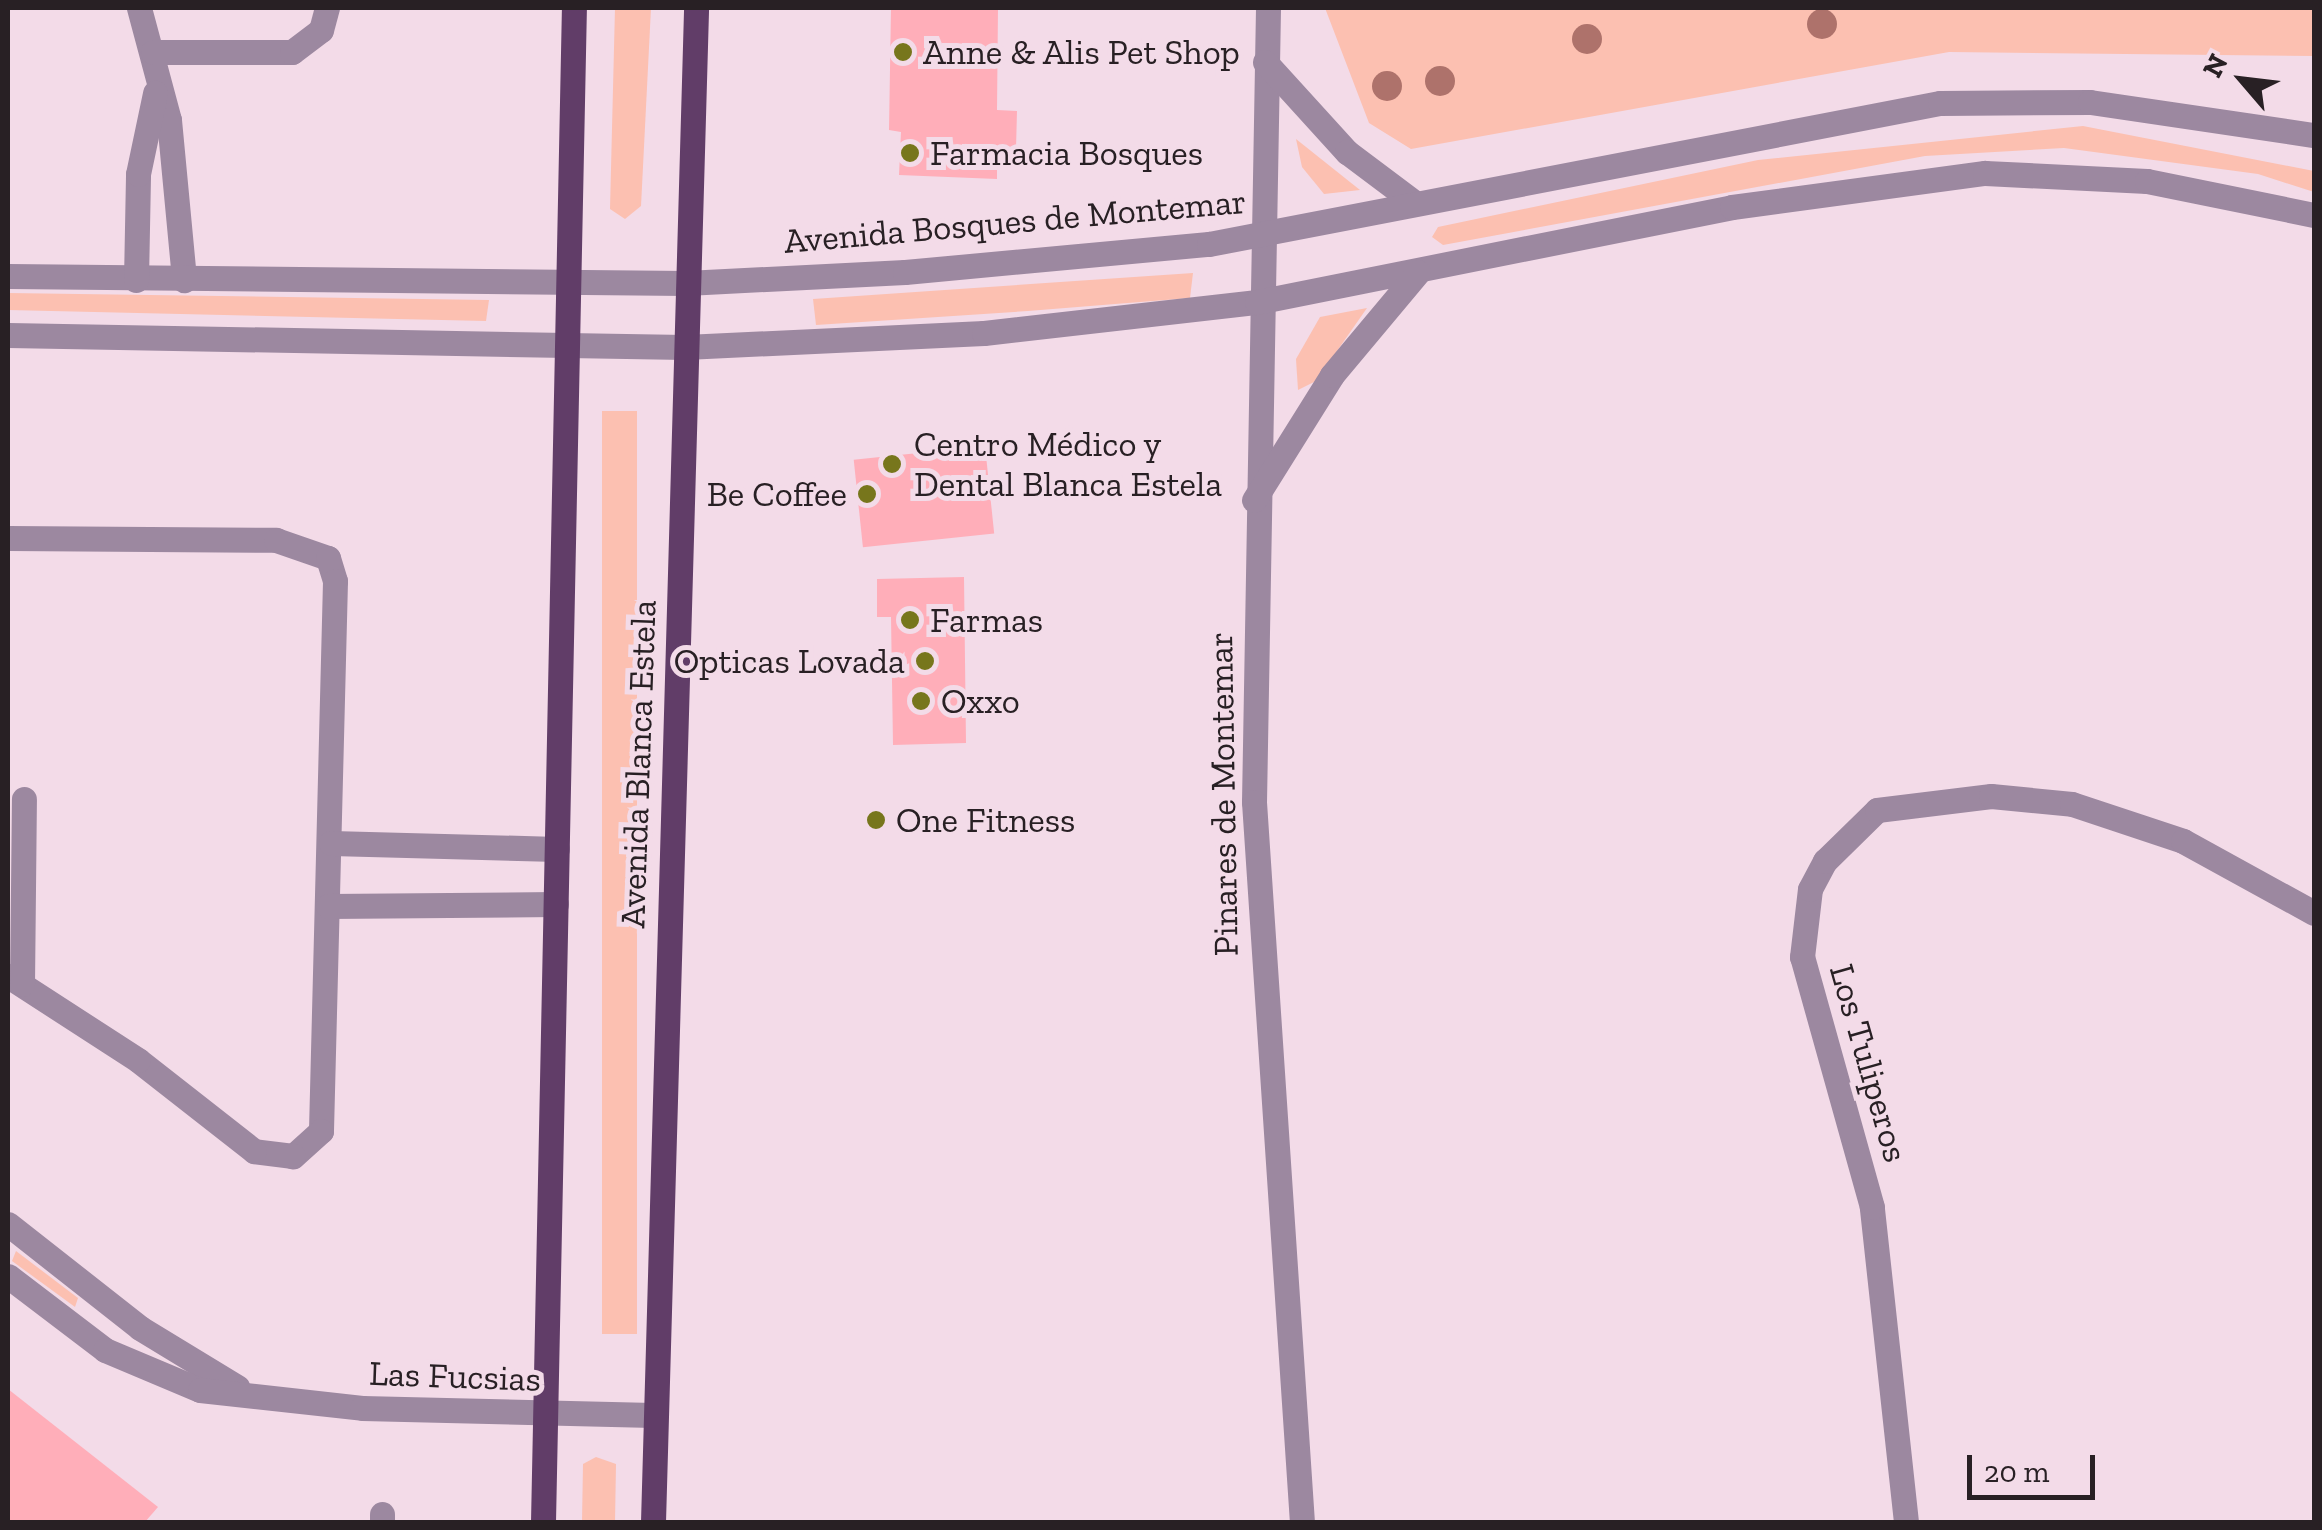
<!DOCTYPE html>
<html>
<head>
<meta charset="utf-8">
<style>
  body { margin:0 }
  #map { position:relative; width:2322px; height:1530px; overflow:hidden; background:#f3dbe8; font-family:"Zilla Slab",serif }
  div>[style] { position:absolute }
  .green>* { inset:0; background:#fcc0b1; transform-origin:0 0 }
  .building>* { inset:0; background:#ffaeb9; transform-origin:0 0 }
  .minor>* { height:25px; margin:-12.5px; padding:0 12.5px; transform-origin:12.5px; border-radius:12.5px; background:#9c88a0 }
  .major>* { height:25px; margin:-12.5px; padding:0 12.5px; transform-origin:12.5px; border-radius:12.5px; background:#613d68 }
  .trees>* { width:30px; height:30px; margin:-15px; border-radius:50%; background:#ae726b }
  .dots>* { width:28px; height:28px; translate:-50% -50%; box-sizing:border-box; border:5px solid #f3dbe8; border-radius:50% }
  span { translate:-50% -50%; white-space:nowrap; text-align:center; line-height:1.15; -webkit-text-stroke:10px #f3dbe8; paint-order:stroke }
  .poi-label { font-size:35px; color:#282024 }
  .left { translate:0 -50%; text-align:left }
  .right { translate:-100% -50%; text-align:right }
  .street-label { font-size:35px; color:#282024 }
  .frame { position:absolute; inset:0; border:10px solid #282024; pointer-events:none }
  .north { position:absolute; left:2192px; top:30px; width:100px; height:100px; -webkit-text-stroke:8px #f3dbe8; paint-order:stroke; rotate:298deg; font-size:28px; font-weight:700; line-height:40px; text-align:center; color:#282024 }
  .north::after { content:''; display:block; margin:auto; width:35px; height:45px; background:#282024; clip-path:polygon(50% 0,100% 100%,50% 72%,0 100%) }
  .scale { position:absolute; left:1967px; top:1455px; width:128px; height:45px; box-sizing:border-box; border:5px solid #282024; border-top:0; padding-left:12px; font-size:30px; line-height:35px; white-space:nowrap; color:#282024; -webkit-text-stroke:8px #f3dbe8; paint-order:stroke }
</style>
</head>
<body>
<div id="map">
  <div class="green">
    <i style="clip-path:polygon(615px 8px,651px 8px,641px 206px,625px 219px,610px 209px)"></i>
    <i style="clip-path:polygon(1325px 8px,2314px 8px,2314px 56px,1949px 52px,1411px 149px,1369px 123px)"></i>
    <i style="clip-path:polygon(2083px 126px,2314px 171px,2314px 192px,2258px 174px,2064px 148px,1925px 156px,1443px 245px,1432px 237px,1438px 227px,1758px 160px)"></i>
    <i style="clip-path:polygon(1296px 139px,1360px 190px,1324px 194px,1302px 167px)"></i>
    <i style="clip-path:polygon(1193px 273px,1190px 298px,1028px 311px,816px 325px,813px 299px)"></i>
    <i style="clip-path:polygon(8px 293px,489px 300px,486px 321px,8px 310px)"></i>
    <i style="clip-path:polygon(1367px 308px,1316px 381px,1298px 390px,1296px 359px,1320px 317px)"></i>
    <i style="left:602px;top:411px;width:35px;height:923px"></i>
    <i style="clip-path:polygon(16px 1251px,78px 1298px,75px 1307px,12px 1261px)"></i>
    <i style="clip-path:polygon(596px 1457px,616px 1464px,615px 1522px,582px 1522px,583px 1464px)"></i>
  </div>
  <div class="building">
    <i style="clip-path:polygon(891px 8px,998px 8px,997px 110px,1017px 111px,1016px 149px,997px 149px,997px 179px,899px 175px,901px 132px,889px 130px)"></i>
    <i style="left:985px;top:446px;width:88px;height:132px;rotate:84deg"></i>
    <i style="clip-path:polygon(964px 577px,966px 743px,893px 745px,891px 617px,877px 617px,877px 579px)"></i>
    <i style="clip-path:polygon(8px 1389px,158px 1507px,145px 1522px,8px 1522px)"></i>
  </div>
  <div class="minor">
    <i style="left:139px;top:8px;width:116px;rotate:75deg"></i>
    <i style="left:169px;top:120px;width:161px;rotate:84.6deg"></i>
    <i style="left:1268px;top:8px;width:794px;rotate:91.01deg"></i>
    <i style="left:1254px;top:802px;width:722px;rotate:86.19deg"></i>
    <i style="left:153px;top:52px;width:139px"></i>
    <i style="left:292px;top:52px;width:36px;rotate:-37deg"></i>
    <i style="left:321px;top:30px;width:23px;rotate:-75deg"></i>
    <i style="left:1265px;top:62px;width:122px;rotate:47.7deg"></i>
    <i style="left:1347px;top:152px;width:85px;rotate:36.9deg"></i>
    <i style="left:8px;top:276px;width:678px;rotate:0.59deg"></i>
    <i style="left:686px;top:283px;width:219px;rotate:-2.9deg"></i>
    <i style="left:905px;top:272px;width:305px;rotate:-5.3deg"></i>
    <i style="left:1209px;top:244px;width:744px;rotate:-10.92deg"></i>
    <i style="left:1940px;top:103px;width:150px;rotate:-0.4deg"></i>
    <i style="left:2090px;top:102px;width:226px;rotate:8.4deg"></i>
    <i style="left:136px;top:280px;width:106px;rotate:-88.9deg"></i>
    <i style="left:138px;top:174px;width:83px;rotate:-78.1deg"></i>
    <i style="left:8px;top:335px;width:677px;rotate:1.02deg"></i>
    <i style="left:685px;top:347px;width:299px;rotate:-2.7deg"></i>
    <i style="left:984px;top:333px;width:275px;rotate:-6.5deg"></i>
    <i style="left:1257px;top:302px;width:484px;rotate:-11.3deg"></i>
    <i style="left:1732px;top:207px;width:255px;rotate:-7.7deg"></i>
    <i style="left:1985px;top:173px;width:162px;rotate:2.8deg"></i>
    <i style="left:2147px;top:181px;width:170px;rotate:11.5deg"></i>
    <i style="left:1254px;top:500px;width:147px;rotate:-58deg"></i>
    <i style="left:1332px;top:375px;width:134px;rotate:-50.1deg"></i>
    <i style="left:8px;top:538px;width:268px;rotate:0.4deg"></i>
    <i style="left:276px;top:540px;width:55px;rotate:19.1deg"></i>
    <i style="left:328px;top:558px;width:24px;rotate:73deg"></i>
    <i style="left:335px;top:581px;width:550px;rotate:91.46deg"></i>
    <i style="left:321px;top:1131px;width:38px;rotate:138deg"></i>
    <i style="left:293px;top:1156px;width:39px;rotate:-173deg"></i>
    <i style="left:254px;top:1151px;width:147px;rotate:-141.9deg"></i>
    <i style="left:138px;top:1060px;width:155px;rotate:-147.1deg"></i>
    <i style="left:331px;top:843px;width:226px;rotate:1.5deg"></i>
    <i style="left:328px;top:906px;width:228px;rotate:-0.5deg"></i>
    <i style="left:22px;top:984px;width:185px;rotate:-89.4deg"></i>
    <i style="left:8px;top:1224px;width:168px;rotate:38.2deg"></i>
    <i style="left:140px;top:1328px;width:114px;rotate:31.3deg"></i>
    <i style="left:8px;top:1276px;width:122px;rotate:37.3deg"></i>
    <i style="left:105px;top:1350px;width:103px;rotate:22.8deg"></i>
    <i style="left:200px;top:1390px;width:163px;rotate:6.3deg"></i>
    <i style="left:362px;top:1408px;width:291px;rotate:1.4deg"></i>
    <i style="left:382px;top:1522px;width:8px;rotate:-90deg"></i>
    <i style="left:1906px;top:1522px;width:317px;rotate:-96.2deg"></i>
    <i style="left:1872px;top:1207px;width:260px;rotate:-105.6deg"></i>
    <i style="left:1802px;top:957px;width:68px;rotate:-83.3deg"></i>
    <i style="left:1810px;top:889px;width:32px;rotate:-62deg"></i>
    <i style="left:1825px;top:861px;width:73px;rotate:-44.4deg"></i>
    <i style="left:1877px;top:810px;width:115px;rotate:-7deg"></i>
    <i style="left:1991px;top:796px;width:81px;rotate:5.6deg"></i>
    <i style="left:2072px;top:804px;width:117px;rotate:18.4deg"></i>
    <i style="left:2183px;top:841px;width:149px;rotate:28.8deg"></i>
  </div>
  <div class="major">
    <i style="left:543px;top:1522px;width:1514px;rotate:-88.83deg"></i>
    <i style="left:653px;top:1522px;width:1515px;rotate:-88.37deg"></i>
  </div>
  <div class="trees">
    <i style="left:1822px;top:24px"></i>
    <i style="left:1587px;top:39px"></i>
    <i style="left:1440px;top:81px"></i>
    <i style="left:1387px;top:86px"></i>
  </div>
  <div class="dots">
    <i style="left:903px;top:52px;background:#77761c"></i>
    <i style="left:910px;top:153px;background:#77761c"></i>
    <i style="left:892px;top:464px;background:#77761c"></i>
    <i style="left:867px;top:494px;background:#77761c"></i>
    <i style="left:910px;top:620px;background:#77761c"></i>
    <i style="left:925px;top:661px;background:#77761c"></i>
    <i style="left:921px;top:701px;background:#77761c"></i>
    <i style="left:876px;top:820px;background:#77761c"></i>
  </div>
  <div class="poi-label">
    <span class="left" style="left:923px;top:52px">Anne &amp; Alis Pet Shop</span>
    <span class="left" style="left:930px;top:153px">Farmacia Bosques</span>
    <span class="left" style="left:914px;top:464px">Centro Médico y<br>Dental Blanca Estela</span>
    <span class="right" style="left:847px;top:494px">Be Coffee</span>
    <span class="left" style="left:930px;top:620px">Farmas</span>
    <span class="right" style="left:905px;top:661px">Opticas Lovada</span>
    <span class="left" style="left:941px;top:701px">Oxxo</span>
    <span class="left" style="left:896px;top:820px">One Fitness</span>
  </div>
  <div class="street-label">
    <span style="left:1015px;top:221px;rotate:-5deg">Avenida Bosques de Montemar</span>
    <span style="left:638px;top:764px;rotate:-88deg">Avenida Blanca Estela</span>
    <span style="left:1223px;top:794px;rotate:-91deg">Pinares de Montemar</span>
    <span style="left:1869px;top:1063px;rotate:74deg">Los Tuliperos</span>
    <span style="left:455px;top:1376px;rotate:2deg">Las Fucsias</span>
  </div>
  <div class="frame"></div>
  <div class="north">N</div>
  <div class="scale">20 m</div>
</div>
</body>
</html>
